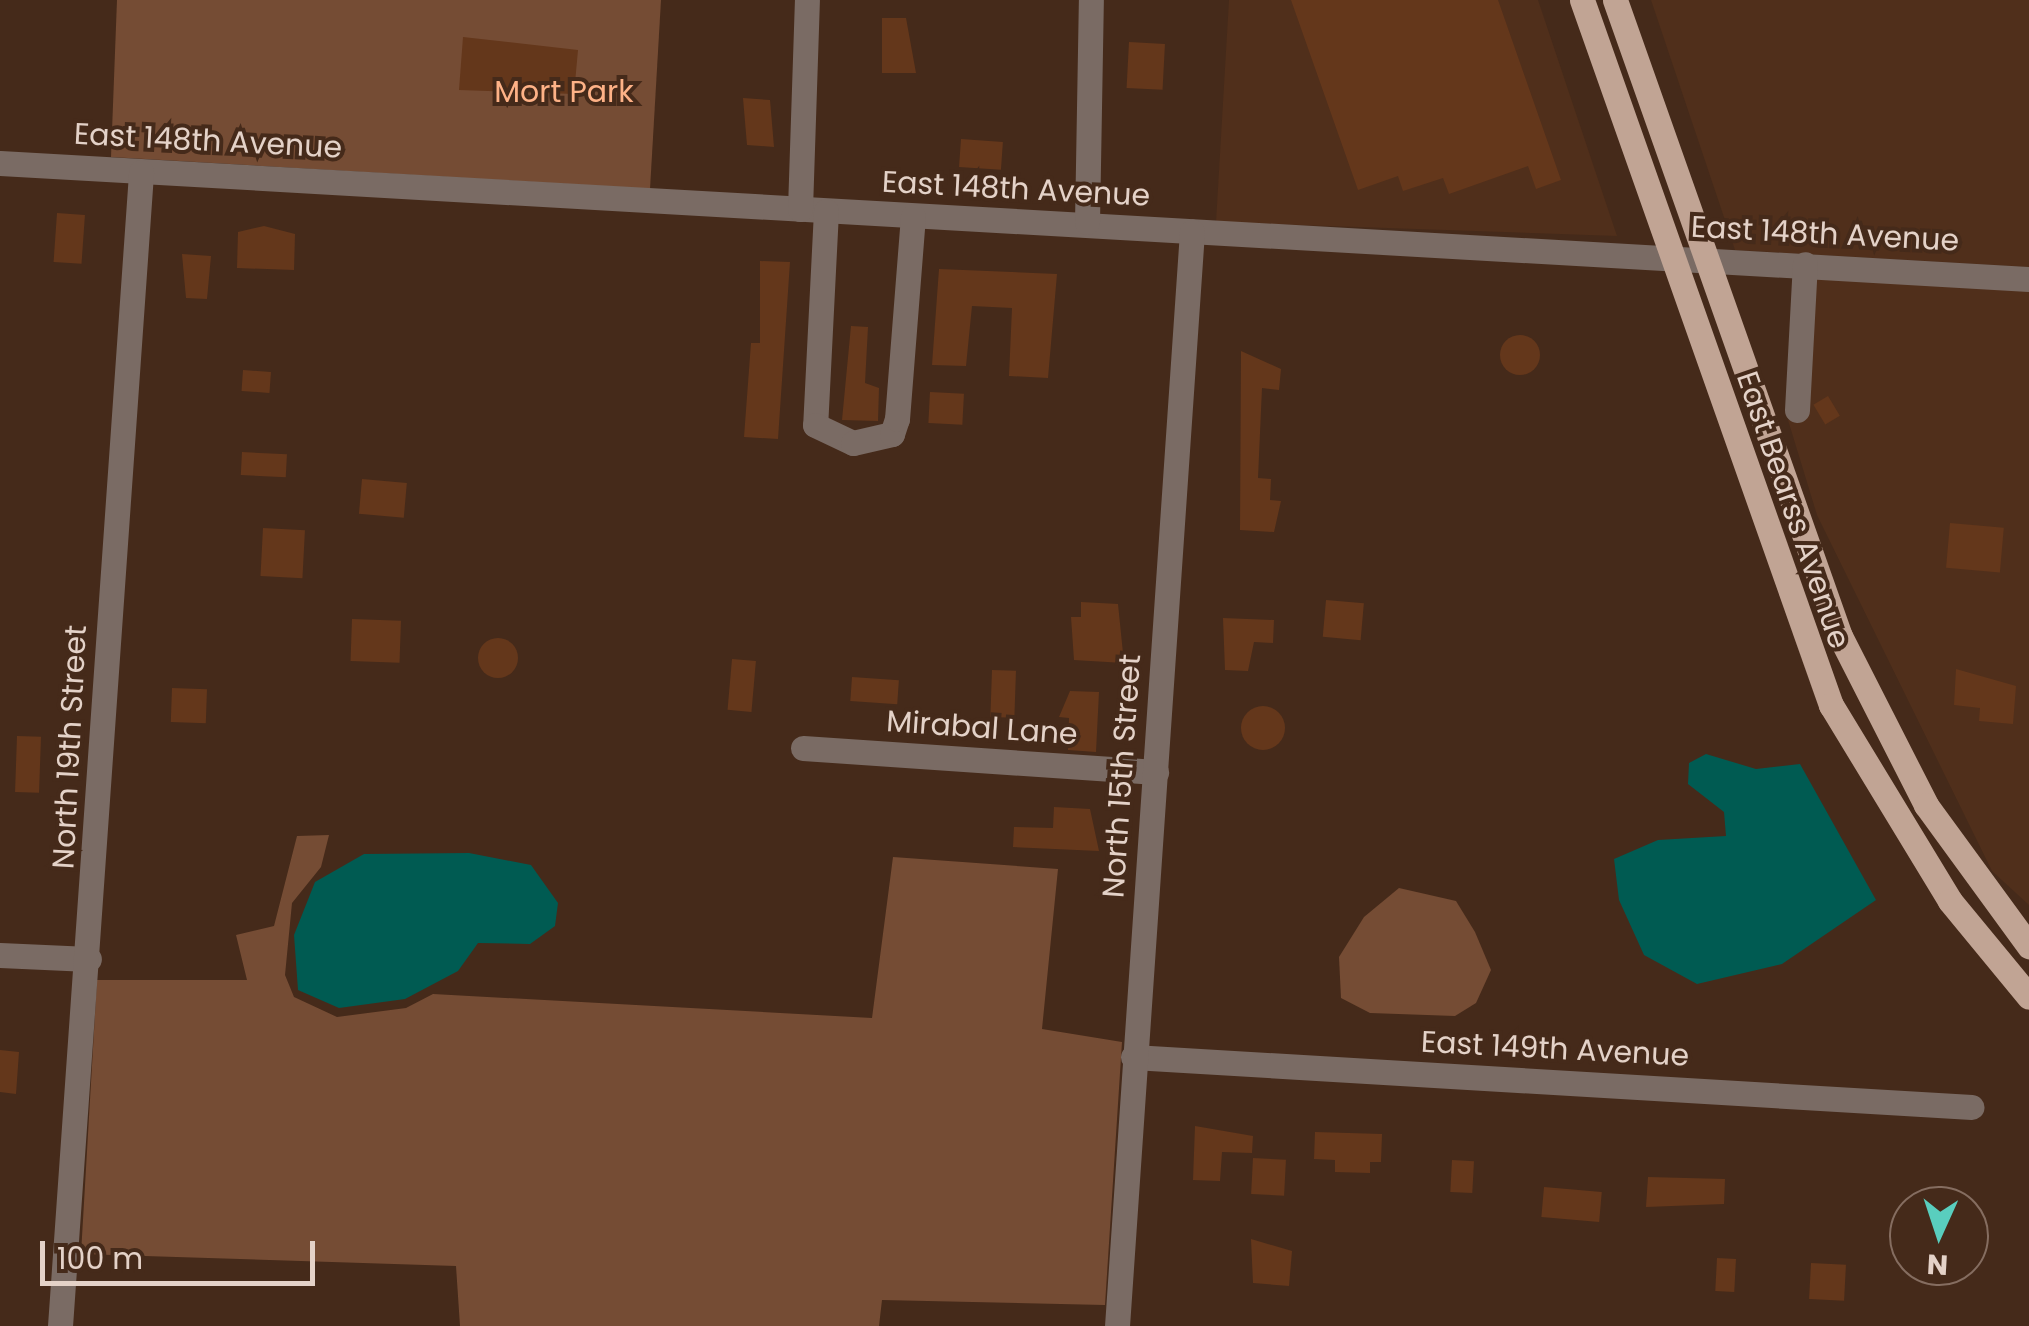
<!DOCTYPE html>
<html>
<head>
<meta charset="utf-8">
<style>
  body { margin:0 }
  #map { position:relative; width:2029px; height:1326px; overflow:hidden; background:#452a1a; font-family:Poppins,sans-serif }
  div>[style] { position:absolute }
  .built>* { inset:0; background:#502f1b }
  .green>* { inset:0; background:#754c34 }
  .water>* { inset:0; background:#005b52 }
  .building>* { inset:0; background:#64371b; transform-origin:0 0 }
  .round { border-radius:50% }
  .minor>* { height:25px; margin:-12.5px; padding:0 12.5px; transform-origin:12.5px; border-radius:12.5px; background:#7a6b64 }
  .major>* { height:25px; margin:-12.5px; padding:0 12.5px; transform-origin:12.5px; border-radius:12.5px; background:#c1a494 }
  span { translate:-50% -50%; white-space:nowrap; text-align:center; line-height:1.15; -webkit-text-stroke:8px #452a1a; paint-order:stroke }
  .park-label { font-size:30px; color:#feb287 }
  .street-label { font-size:30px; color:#e4d2c8 }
  .north { position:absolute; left:1889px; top:1186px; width:100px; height:100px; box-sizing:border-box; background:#452a1a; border:2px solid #856d60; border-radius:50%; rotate:183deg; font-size:28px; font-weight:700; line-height:40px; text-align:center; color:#e4d2c8 }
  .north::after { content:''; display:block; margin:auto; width:35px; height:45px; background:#59cebe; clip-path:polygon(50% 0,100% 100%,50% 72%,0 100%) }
  .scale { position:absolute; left:40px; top:1241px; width:275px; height:45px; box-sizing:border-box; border:5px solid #e4d2c8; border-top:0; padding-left:12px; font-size:30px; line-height:35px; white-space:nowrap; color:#e4d2c8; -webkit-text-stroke:8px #452a1a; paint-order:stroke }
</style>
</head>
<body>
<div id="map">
  <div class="built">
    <i style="clip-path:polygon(1229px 0,1538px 0,1617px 236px,1216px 222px)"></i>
    <i style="clip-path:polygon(1651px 0,2029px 0,2029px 267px,1735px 250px)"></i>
    <i style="clip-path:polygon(1814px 276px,2029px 289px,2029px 905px,1992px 871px,1817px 515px,1788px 420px,1806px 420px)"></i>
  </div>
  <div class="green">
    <i style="clip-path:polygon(117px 0,661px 0,650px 189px,111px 157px)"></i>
    <i style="clip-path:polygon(329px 835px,321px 867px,292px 903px,285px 975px,294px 997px,337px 1017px,406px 1008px,433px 994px,872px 1018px,893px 857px,1058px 869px,1042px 1029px,1122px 1042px,1105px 1305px,882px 1300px,879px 1326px,460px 1326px,456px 1266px,81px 1254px,97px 980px,247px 980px,236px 935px,274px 926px,297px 836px)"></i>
    <i style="clip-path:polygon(1399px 888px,1456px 901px,1475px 932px,1491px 970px,1476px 1003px,1455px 1016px,1370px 1013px,1341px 998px,1339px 957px,1364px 917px)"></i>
  </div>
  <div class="water">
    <i style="clip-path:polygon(1706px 754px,1756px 769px,1800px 764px,1876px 900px,1782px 964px,1697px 984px,1644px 955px,1619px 900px,1614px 859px,1658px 840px,1726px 836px,1724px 812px,1688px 784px,1689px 763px)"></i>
    <i style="clip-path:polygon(469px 853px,531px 865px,558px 903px,555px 926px,530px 944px,478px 943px,458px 971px,405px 999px,339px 1008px,298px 990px,294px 935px,315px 882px,364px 854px)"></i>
  </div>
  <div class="building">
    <i style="clip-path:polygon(1291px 0,1498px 0,1561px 180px,1536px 189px,1528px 166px,1449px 194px,1443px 178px,1403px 191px,1398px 176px,1358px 190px)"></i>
    <i style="clip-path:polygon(882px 18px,906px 18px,916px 73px,882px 73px)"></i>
    <i style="clip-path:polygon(463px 37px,578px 50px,574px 94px,459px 90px)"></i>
    <i style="left:1129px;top:42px;width:36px;height:46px;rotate:3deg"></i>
    <i style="clip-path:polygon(743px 98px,770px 100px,774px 147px,747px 145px)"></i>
    <i style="left:961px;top:139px;width:42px;height:28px;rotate:4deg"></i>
    <i style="left:57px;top:213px;width:28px;height:49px;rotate:4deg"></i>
    <i style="clip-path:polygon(264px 226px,295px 234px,294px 270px,237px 268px,238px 232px)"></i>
    <i style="clip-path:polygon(182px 254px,211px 256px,207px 299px,186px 298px)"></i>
    <i style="clip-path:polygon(760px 261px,790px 262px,778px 439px,744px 437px,751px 343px,760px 343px)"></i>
    <i style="clip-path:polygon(939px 269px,1057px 274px,1048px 378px,1009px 376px,1012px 308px,972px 306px,966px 366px,932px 365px)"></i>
    <i style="clip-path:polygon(851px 326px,868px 327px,865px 383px,879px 388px,878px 421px,842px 420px)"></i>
    <i class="round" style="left:1500px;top:335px;width:40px;height:40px"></i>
    <i style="clip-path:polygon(1241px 351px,1281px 369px,1279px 390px,1262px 388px,1258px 478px,1271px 479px,1270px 500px,1281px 501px,1274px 532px,1240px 530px)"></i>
    <i style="left:243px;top:370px;width:28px;height:21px;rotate:4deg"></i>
    <i style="left:930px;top:392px;width:34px;height:31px;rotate:3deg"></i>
    <i style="left:1828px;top:396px;width:23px;height:17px;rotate:59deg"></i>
    <i style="left:242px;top:452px;width:45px;height:23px;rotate:3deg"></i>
    <i style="left:362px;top:479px;width:45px;height:35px;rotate:5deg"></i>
    <i style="left:1950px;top:523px;width:54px;height:45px;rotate:5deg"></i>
    <i style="left:263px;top:528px;width:42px;height:48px;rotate:3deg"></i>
    <i style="left:1326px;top:600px;width:38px;height:37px;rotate:5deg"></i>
    <i style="clip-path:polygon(1081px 602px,1118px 604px,1124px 663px,1074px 660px,1071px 617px,1081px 617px)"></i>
    <i style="clip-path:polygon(1223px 618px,1274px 620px,1273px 643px,1254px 642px,1248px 671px,1225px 670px)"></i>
    <i style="left:352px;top:619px;width:49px;height:42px;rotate:2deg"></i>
    <i class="round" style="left:478px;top:638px;width:40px;height:40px"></i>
    <i style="left:732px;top:659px;width:24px;height:51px;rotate:5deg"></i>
    <i style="clip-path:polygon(1956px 669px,2016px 686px,2013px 724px,1979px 721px,1980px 708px,1954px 705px)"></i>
    <i style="left:992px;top:670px;width:24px;height:47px;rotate:2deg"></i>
    <i style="left:852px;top:677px;width:47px;height:24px;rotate:4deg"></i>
    <i style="left:172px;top:688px;width:35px;height:34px;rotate:2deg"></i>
    <i style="clip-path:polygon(1070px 691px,1099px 692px,1096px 752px,1068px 750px,1069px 718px,1059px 717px)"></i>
    <i class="round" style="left:1241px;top:706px;width:44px;height:44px"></i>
    <i style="left:17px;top:736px;width:24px;height:56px;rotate:2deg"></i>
    <i style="clip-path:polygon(1054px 807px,1090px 809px,1099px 851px,1013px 847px,1014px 827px,1053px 828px)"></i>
    <i style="clip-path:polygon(0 1050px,19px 1052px,16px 1094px,0 1092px)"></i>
    <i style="clip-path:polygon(1195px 1126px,1253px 1136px,1252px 1153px,1222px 1152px,1220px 1181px,1193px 1180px)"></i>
    <i style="clip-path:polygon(1315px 1132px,1382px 1134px,1381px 1162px,1370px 1162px,1370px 1173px,1335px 1172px,1335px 1160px,1314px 1159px)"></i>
    <i style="left:1253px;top:1158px;width:33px;height:36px;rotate:3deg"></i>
    <i style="left:1452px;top:1160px;width:22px;height:32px;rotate:3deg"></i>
    <i style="clip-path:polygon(1648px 1177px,1725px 1179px,1724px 1204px,1646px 1207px)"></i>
    <i style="left:1544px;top:1187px;width:58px;height:30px;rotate:5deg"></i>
    <i style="clip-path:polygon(1251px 1239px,1292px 1251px,1289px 1286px,1253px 1283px)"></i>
    <i style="left:1717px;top:1258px;width:19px;height:33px;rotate:3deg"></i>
    <i style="left:1811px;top:1263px;width:35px;height:36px;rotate:3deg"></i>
  </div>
  <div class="minor">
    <i style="left:0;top:163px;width:2032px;rotate:3.27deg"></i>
    <i style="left:800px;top:209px;width:209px;rotate:-88.1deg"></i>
    <i style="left:826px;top:211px;width:214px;rotate:92.9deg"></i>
    <i style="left:815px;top:425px;width:42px;rotate:25.3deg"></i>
    <i style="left:853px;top:443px;width:40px;rotate:-13deg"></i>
    <i style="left:892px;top:434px;width:16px;rotate:-72deg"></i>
    <i style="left:897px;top:419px;width:203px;rotate:-85.5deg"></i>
    <i style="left:1087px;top:222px;width:222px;rotate:-89deg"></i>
    <i style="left:1797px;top:410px;width:146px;rotate:-86.9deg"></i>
    <i style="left:803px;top:748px;width:354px;rotate:3.9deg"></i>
    <i style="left:0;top:955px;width:89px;rotate:2.6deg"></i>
    <i style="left:1133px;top:1057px;width:840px;rotate:3.41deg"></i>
    <i style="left:60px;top:1326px;width:1157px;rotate:-85.98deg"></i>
    <i style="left:1117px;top:1326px;width:1097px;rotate:-86.08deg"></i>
  </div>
  <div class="major">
    <i style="left:1582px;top:0;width:748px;rotate:70.55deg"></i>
    <i style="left:1831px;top:705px;width:229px;rotate:58.7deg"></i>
    <i style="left:1950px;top:901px;width:124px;rotate:50.5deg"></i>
    <i style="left:1615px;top:0;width:675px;rotate:70.52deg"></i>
    <i style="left:1840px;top:636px;width:190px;rotate:63deg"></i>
    <i style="left:1926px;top:805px;width:175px;rotate:53.9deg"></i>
  </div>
  <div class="park-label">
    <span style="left:564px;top:92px">Mort Park</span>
  </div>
  <div class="street-label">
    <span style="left:208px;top:141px;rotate:3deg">East 148th Avenue</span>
    <span style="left:1016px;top:189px;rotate:3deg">East 148th Avenue</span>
    <span style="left:1825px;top:234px;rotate:3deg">East 148th Avenue</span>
    <span style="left:1793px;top:510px;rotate:71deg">East Bearss Avenue</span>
    <span style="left:982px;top:728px;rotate:4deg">Mirabal Lane</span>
    <span style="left:70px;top:747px;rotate:-87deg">North 19th Street</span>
    <span style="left:1122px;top:776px;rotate:-86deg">North 15th Street</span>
    <span style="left:1555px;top:1049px;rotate:3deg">East 149th Avenue</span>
  </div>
  <div class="north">N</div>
  <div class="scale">100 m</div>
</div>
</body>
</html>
